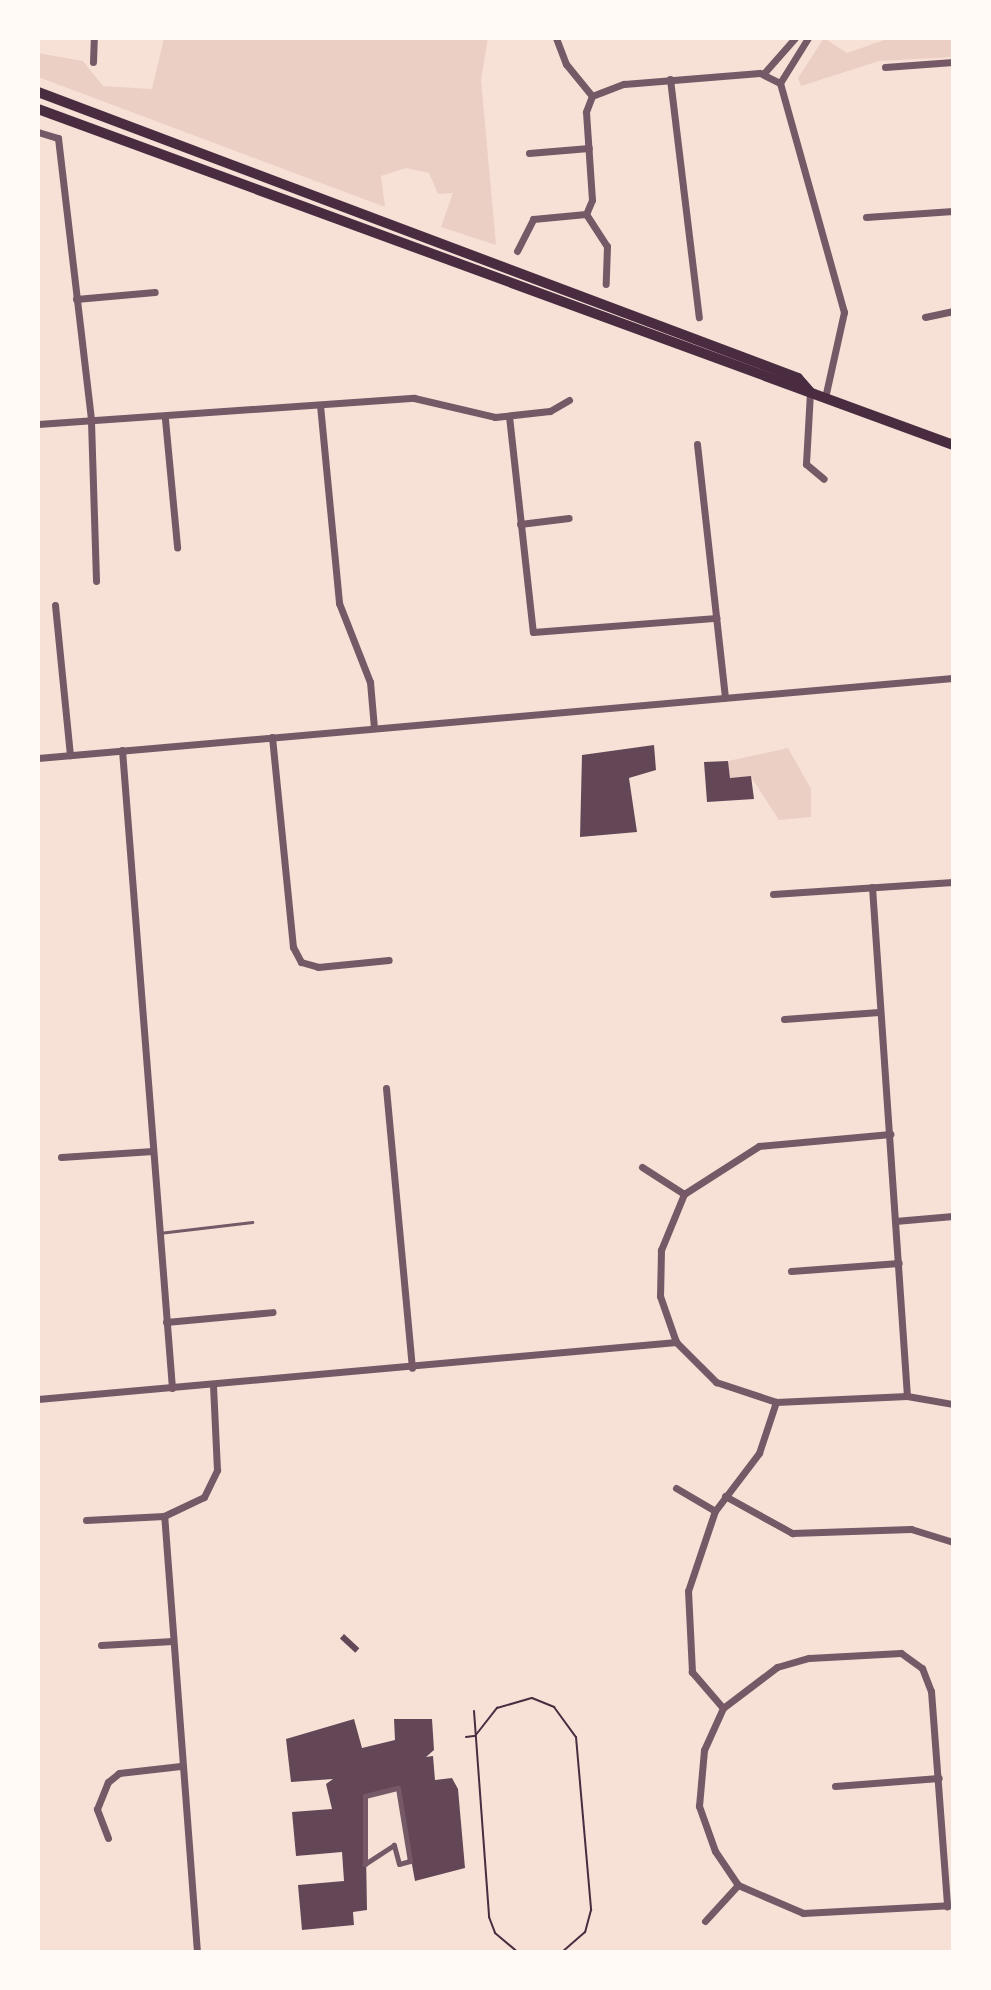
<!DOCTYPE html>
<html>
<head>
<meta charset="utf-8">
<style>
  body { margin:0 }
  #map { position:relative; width:991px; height:1990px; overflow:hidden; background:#f7e1d7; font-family:Quicksand,sans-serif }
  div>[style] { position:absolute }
  .green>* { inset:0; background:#ebcfc5 }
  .building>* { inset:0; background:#644757; transform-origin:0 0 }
  .path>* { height:2px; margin:-1px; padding:0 1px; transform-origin:1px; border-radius:1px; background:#4a2c40 }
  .service>* { height:3px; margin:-1.5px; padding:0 1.5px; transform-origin:1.5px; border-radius:1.5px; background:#755966 }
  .pedestrian>* { height:5px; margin:-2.5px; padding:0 2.5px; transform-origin:2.5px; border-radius:2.5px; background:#755966 }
  .minor>* { height:7px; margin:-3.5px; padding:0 3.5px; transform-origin:3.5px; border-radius:3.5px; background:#755966 }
  .primary>* { height:10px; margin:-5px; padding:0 5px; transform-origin:5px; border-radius:5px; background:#4a2c40 }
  span { translate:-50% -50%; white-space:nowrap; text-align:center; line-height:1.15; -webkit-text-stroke:8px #fffaf5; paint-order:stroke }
  .frame { position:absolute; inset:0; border:40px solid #fffaf5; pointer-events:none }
</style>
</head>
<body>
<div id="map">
  <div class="green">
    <i style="clip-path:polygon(164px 38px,488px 38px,481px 80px,496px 245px,441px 227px,453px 193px,438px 194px,429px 173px,406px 168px,381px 176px,385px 207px,38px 77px,38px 53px,83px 61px,103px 86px,152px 89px)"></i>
    <i style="clip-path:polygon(824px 38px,847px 53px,890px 38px,953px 38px,953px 57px,879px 61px,801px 86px,798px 78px)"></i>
    <i style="clip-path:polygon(788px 748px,811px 789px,811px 817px,779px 820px,751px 777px,730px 778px,728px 761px)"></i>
  </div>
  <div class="building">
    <i style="clip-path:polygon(654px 745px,656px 770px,629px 778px,637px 832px,580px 837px,582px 755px)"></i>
    <i style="clip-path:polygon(728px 761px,730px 778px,751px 776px,754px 799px,707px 802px,704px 762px)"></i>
    <i style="left:344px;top:1634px;width:21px;height:6px;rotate:43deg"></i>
    <i style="clip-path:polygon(354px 1719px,362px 1748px,395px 1740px,394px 1719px,432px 1719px,434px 1750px,426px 1757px,433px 1756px,435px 1780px,452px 1778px,458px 1789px,465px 1868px,415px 1881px,398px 1788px,365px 1796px,367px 1910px,353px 1912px,354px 1925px,302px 1930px,298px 1885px,344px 1881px,342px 1852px,296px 1856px,292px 1812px,332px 1809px,326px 1784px,333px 1779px,291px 1782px,286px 1739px)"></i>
  </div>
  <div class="path">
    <i style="left:474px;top:1711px;width:207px;rotate:85.8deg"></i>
    <i style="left:489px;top:1917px;width:17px;rotate:69deg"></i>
    <i style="left:495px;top:1933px;width:30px;rotate:40deg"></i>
    <i style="left:475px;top:1736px;width:36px;rotate:-52deg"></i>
    <i style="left:497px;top:1708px;width:36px;rotate:-16deg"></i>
    <i style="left:532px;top:1698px;width:24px;rotate:22deg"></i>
    <i style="left:554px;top:1707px;width:37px;rotate:54deg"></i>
    <i style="left:576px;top:1737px;width:174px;rotate:85deg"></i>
    <i style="left:591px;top:1910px;width:23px;rotate:105deg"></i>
    <i style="left:585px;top:1932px;width:30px;rotate:139deg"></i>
    <i style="left:466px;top:1737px;width:8px;rotate:-7deg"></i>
  </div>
  <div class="service">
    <i style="left:159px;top:1233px;width:94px;rotate:-6.7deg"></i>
  </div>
  <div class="pedestrian">
    <i style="left:398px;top:1788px;width:74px;rotate:80.7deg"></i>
    <i style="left:410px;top:1861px;width:11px;rotate:165deg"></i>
    <i style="left:399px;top:1864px;width:20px;rotate:-105deg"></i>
    <i style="left:394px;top:1845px;width:35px;rotate:147deg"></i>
    <i style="left:365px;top:1864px;width:68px;rotate:-90deg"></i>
    <i style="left:365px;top:1796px;width:34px;rotate:-14deg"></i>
  </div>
  <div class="minor">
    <i style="left:556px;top:38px;width:28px;rotate:69deg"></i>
    <i style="left:566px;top:64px;width:41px;rotate:50.9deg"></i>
    <i style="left:93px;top:62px;width:24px;rotate:-88deg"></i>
    <i style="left:885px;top:67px;width:68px;rotate:-4.2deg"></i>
    <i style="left:765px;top:72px;width:45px;rotate:-48.6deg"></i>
    <i style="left:670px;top:79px;width:240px;rotate:83.1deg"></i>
    <i style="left:780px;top:83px;width:238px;rotate:74.4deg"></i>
    <i style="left:844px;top:312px;width:88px;rotate:102.5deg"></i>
    <i style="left:780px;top:83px;width:53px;rotate:-58.1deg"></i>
    <i style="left:592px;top:96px;width:17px;rotate:111deg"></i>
    <i style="left:586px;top:112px;width:88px;rotate:86.1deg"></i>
    <i style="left:592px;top:200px;width:15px;rotate:113deg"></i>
    <i style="left:586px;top:214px;width:38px;rotate:57deg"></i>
    <i style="left:607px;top:246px;width:38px;rotate:92deg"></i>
    <i style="left:592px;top:96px;width:34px;rotate:-21deg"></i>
    <i style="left:624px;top:84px;width:136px;rotate:-4.6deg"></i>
    <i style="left:760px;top:73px;width:22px;rotate:27deg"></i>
    <i style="left:38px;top:132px;width:21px;rotate:17deg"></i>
    <i style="left:58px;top:138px;width:285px;rotate:83.3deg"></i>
    <i style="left:91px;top:421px;width:160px;rotate:88.2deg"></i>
    <i style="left:529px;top:153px;width:60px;rotate:-4.8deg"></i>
    <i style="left:866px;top:217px;width:87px;rotate:-3.9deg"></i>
    <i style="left:517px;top:251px;width:36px;rotate:-63deg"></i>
    <i style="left:533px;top:219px;width:53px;rotate:-5.4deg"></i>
    <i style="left:76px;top:299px;width:79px;rotate:-5.1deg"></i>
    <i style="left:925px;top:317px;width:29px;rotate:-12deg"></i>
    <i style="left:810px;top:392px;width:72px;rotate:93.2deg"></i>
    <i style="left:806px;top:464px;width:23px;rotate:40deg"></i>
    <i style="left:320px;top:405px;width:199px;rotate:84.5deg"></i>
    <i style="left:339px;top:603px;width:85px;rotate:68.6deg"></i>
    <i style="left:370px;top:682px;width:46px;rotate:85deg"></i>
    <i style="left:509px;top:416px;width:217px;rotate:83.7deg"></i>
    <i style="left:533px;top:632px;width:184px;rotate:-4.4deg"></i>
    <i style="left:165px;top:419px;width:129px;rotate:84.6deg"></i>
    <i style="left:38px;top:424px;width:377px;rotate:-4deg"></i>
    <i style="left:414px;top:398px;width:83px;rotate:13.2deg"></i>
    <i style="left:495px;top:417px;width:55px;rotate:-6.2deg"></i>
    <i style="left:550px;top:411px;width:22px;rotate:-30deg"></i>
    <i style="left:697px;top:444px;width:255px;rotate:83.7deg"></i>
    <i style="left:520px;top:524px;width:49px;rotate:-7deg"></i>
    <i style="left:55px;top:605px;width:151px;rotate:84.3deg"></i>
    <i style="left:272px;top:737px;width:211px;rotate:84.3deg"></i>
    <i style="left:293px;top:947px;width:17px;rotate:62deg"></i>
    <i style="left:301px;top:962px;width:18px;rotate:16deg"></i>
    <i style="left:318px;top:967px;width:71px;rotate:-5.6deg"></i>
    <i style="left:122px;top:750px;width:640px;rotate:85.52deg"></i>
    <i style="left:38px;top:758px;width:918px;rotate:-5deg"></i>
    <i style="left:872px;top:887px;width:510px;rotate:86.07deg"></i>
    <i style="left:773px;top:894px;width:180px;rotate:-3.8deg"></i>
    <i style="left:784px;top:1019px;width:95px;rotate:-4.2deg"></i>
    <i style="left:386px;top:1088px;width:281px;rotate:84.7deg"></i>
    <i style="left:61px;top:1157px;width:92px;rotate:-3.7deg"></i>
    <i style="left:642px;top:1167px;width:50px;rotate:32.7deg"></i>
    <i style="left:684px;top:1194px;width:89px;rotate:-32.6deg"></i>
    <i style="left:759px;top:1146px;width:132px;rotate:-5.2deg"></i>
    <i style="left:684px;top:1194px;width:61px;rotate:112.3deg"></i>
    <i style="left:661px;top:1250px;width:46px;rotate:91.2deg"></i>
    <i style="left:660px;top:1296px;width:49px;rotate:70.8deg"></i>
    <i style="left:676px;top:1342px;width:57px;rotate:45deg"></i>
    <i style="left:716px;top:1382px;width:63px;rotate:18.4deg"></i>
    <i style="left:776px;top:1402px;width:131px;rotate:-2.6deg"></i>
    <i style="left:907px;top:1396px;width:47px;rotate:9.9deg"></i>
    <i style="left:895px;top:1221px;width:58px;rotate:-4.9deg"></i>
    <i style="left:791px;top:1271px;width:108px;rotate:-4.2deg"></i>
    <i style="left:166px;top:1322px;width:107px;rotate:-5.3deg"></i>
    <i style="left:38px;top:1399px;width:641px;rotate:-5.11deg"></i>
    <i style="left:676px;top:1488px;width:45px;rotate:30.5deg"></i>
    <i style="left:725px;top:1496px;width:77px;rotate:28.9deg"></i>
    <i style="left:792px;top:1533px;width:119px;rotate:-1.9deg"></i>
    <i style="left:911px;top:1529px;width:44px;rotate:17.2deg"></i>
    <i style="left:86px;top:1520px;width:78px;rotate:-2.9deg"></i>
    <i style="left:101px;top:1645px;width:72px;rotate:-3.2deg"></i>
    <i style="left:723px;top:1708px;width:68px;rotate:-37.2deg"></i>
    <i style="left:777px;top:1667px;width:33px;rotate:-16deg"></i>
    <i style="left:809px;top:1658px;width:92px;rotate:-3.1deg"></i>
    <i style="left:901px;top:1653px;width:26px;rotate:36deg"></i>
    <i style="left:922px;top:1668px;width:25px;rotate:69deg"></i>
    <i style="left:931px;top:1691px;width:216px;rotate:85.7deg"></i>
    <i style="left:835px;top:1786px;width:104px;rotate:-4.4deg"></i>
    <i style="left:108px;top:1838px;width:31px;rotate:-111deg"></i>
    <i style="left:97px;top:1809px;width:29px;rotate:-68deg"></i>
    <i style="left:108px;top:1782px;width:14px;rotate:-39deg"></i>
    <i style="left:119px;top:1773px;width:62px;rotate:-6.4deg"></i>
    <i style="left:738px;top:1885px;width:41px;rotate:-124.1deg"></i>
    <i style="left:715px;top:1851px;width:48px;rotate:-109.6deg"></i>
    <i style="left:699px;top:1806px;width:56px;rotate:-84.9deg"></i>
    <i style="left:704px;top:1750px;width:46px;rotate:-65.7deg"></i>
    <i style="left:723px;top:1708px;width:48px;rotate:-130.7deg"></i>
    <i style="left:692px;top:1672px;width:81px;rotate:-92.8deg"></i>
    <i style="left:688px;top:1591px;width:84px;rotate:-71.4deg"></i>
    <i style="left:715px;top:1511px;width:73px;rotate:-52.8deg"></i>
    <i style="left:759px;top:1453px;width:54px;rotate:-71.6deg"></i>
    <i style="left:705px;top:1921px;width:49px;rotate:-47.5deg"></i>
    <i style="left:738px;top:1885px;width:71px;rotate:23.3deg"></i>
    <i style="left:803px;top:1913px;width:150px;rotate:-3.1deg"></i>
    <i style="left:197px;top:1952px;width:437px;rotate:-94.3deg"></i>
    <i style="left:164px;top:1516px;width:44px;rotate:-25.4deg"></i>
    <i style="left:204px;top:1497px;width:30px;rotate:-64deg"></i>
    <i style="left:217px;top:1470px;width:86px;rotate:-92.7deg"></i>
  </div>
  <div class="primary">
    <i style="left:38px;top:92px;width:812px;rotate:20.62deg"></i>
    <i style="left:798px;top:378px;width:18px;rotate:49deg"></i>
    <i style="left:38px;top:109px;width:975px;rotate:20.16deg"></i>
  </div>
  <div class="frame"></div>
</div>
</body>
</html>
